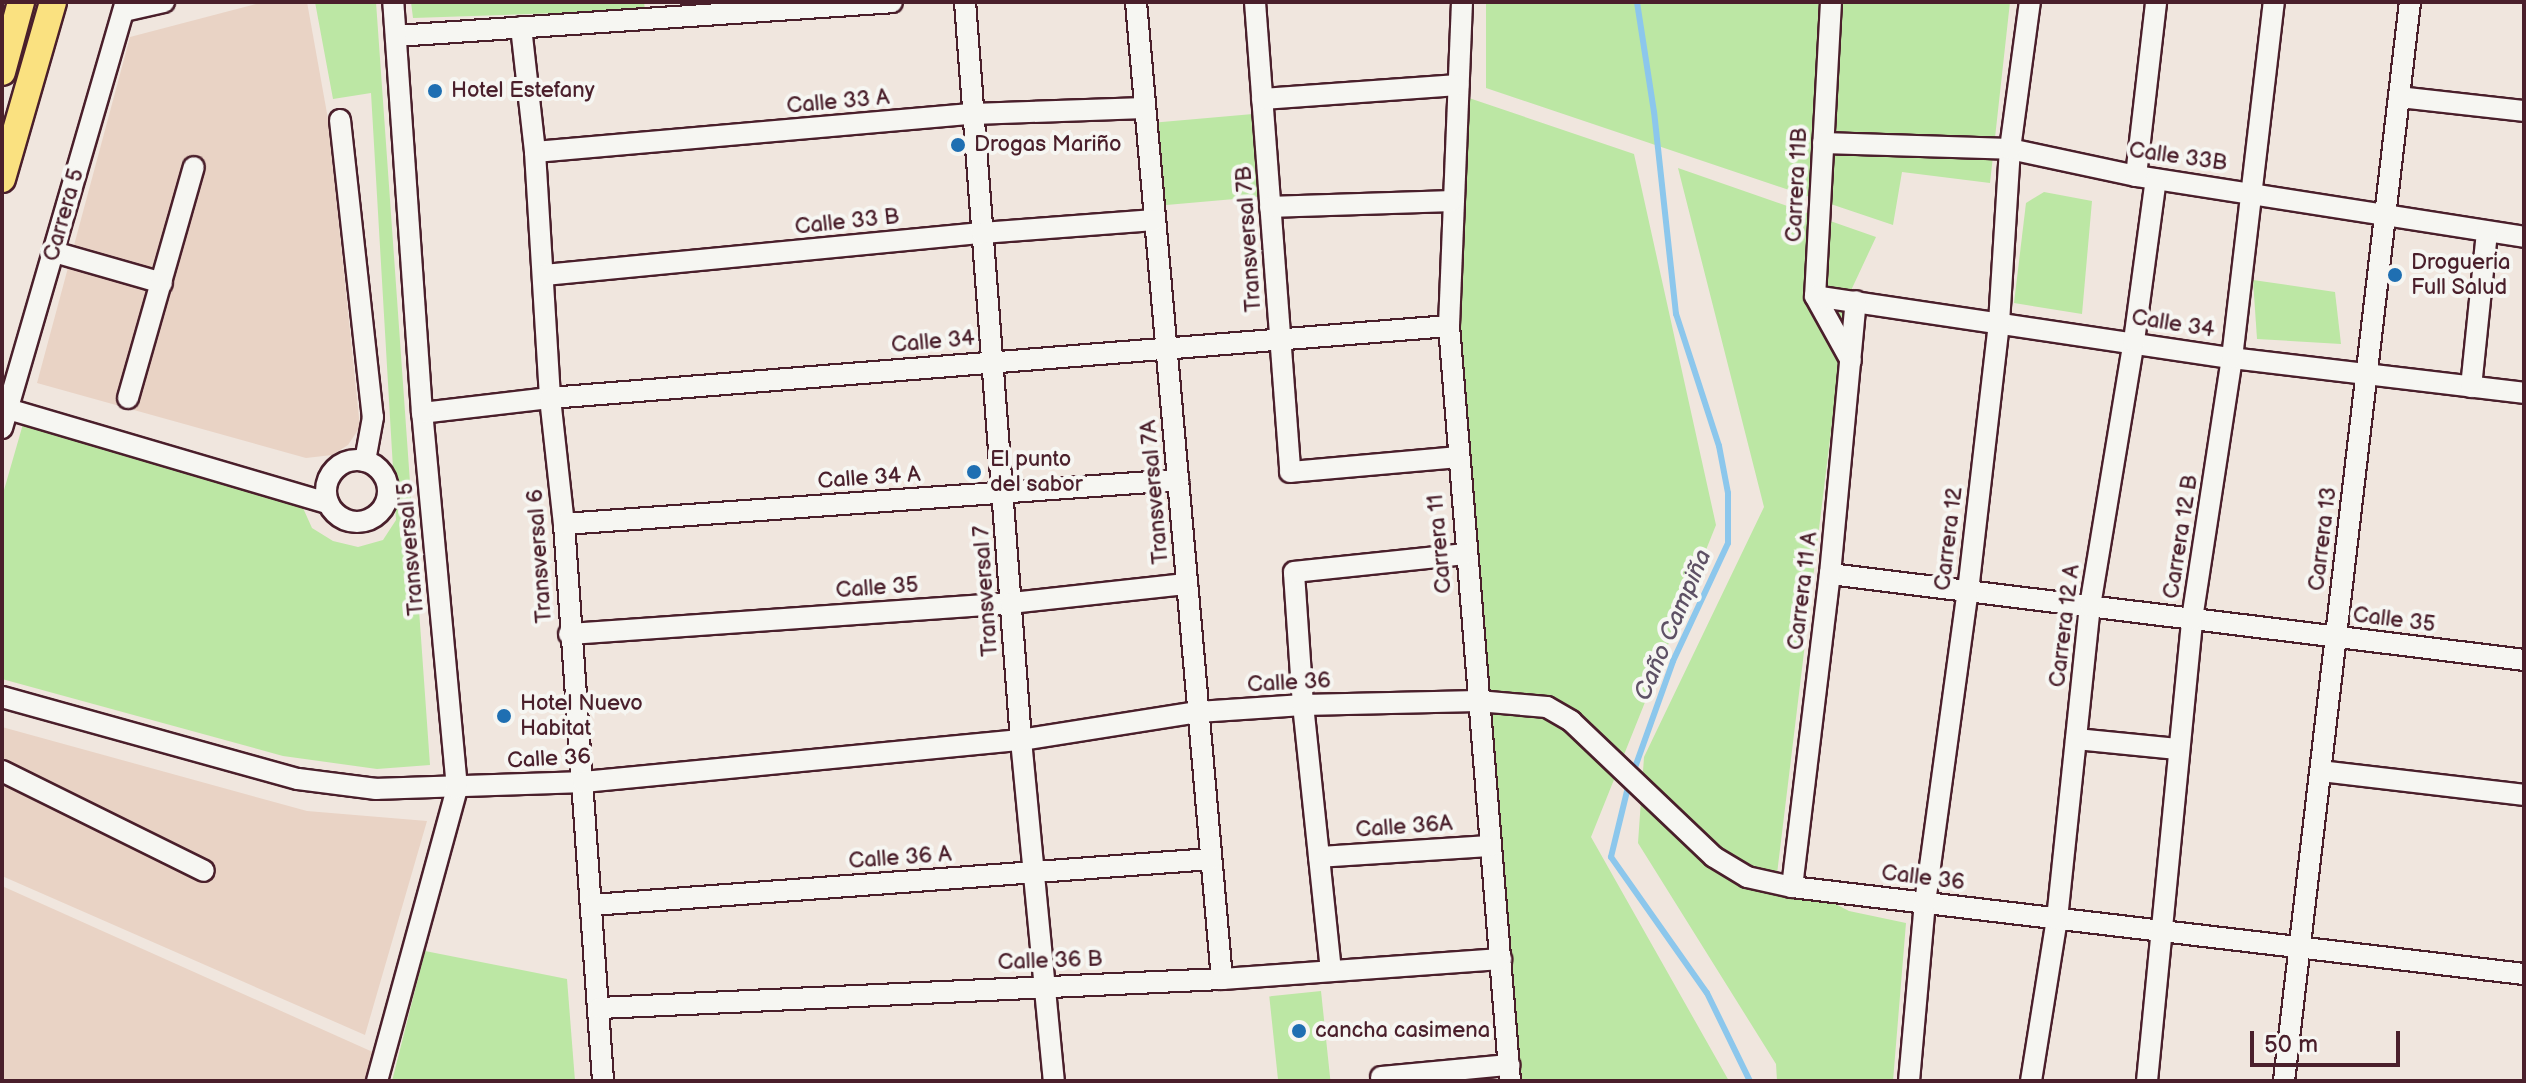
<!DOCTYPE html>
<html>
<head>
<meta charset="utf-8">
<style>
  body { margin:0 }
  #map { position:relative; width:2526px; height:1083px; overflow:hidden; background:#f0e6de; font-family:"Balsamiq Sans",sans-serif }
  div>[style] { position:absolute }
  .built>* { inset:0; background:#e9d3c5 }
  .green>* { inset:0; background:#bce7a4; transform-origin:0 0 }
  .stream>* { height:6px; margin:-3px; padding:0 3px; transform-origin:3px; border-radius:3px; background:#8cc7ec }
  .roads { filter:drop-shadow(2px 0 #4a1f2b) drop-shadow(-2px 0 #4a1f2b) drop-shadow(0 2px #4a1f2b) drop-shadow(0 -2px #4a1f2b) }
  .minor>* { height:20px; margin:-10px; padding:0 10px; transform-origin:10px; border-radius:10px; background:#f6f6f2 }
  .minor>.ring { margin:-10px; padding:0; box-sizing:content-box; background:none; border:20px solid #f6f6f2; border-radius:50% }
  .major>* { height:26px; margin:-13px; padding:0 13px; transform-origin:13px; border-radius:13px; background:#fae180 }
  .dots>* { width:22px; height:22px; translate:-50% -50%; box-sizing:border-box; border:4px solid #f6f6f2; border-radius:50% }
  span { translate:-50% -50%; white-space:nowrap; text-align:center; line-height:1.15; -webkit-text-stroke:8px #f6f6f2; paint-order:stroke }
  .poi-label { font-size:22px; color:#4a1f2b }
  .left { translate:0 -50%; text-align:left }
  .street-label { font-size:22px; color:#4a1f2b }
  .water-label { font-size:24px; color:#5e5165; font-style:italic }
  .frame { position:absolute; inset:0; border:4px solid #4a1f2b; pointer-events:none }
  .scale { position:absolute; left:2250px; top:1031px; width:150px; height:36px; box-sizing:border-box; border:4px solid #4a1f2b; border-top:0; padding-left:10px; font-size:24px; line-height:28px; white-space:nowrap; color:#4a1f2b; -webkit-text-stroke:6px #f6f6f2; paint-order:stroke }
</style>
</head>
<body>
<div id="map">
  <div class="built">
    <i style="clip-path:polygon(264px 2px,307px 2px,328px 119px,360px 427px,348px 445px,332px 455px,306px 458px,37px 383px,130px 37px)"></i>
    <i style="clip-path:polygon(2px 727px,307px 811px,427px 821px,365px 1035px,2px 876px)"></i>
    <i style="clip-path:polygon(2px 886px,375px 1053px,368px 1081px,2px 1081px)"></i>
  </div>
  <div class="green">
    <i style="clip-path:polygon(315px 2px,376px 2px,430px 765px,377px 769px,283px 756px,2px 679px,2px 497px,23px 424px,303px 508px,312px 528px,333px 541px,358px 547px,383px 540px,396px 520px,371px 93px,333px 99px)"></i>
    <i style="clip-path:polygon(411px 2px,644px 2px,645px 10px,413px 18px)"></i>
    <i style="clip-path:polygon(1486px 2px,2010px 2px,1990px 183px,1902px 172px,1893px 225px,1486px 88px)"></i>
    <i style="clip-path:polygon(1463px 96px,1634px 154px,1716px 525px,1591px 837px,1729px 1081px,1521px 1081px,1450px 342px)"></i>
    <i style="left:1253px;top:114px;width:83px;height:100px;rotate:85deg"></i>
    <i style="clip-path:polygon(1678px 168px,1876px 237px,1847px 299px,1777px 874px,1849px 911px,1906px 923px,1893px 1081px,1777px 1081px,1776px 1064px,1638px 843px,1644px 757px,1764px 507px)"></i>
    <i style="clip-path:polygon(2044px 192px,2092px 201px,2082px 314px,2014px 303px,2026px 203px)"></i>
    <i style="clip-path:polygon(2253px 280px,2335px 292px,2341px 344px,2257px 339px)"></i>
    <i style="clip-path:polygon(425px 951px,567px 979px,575px 1081px,392px 1081px)"></i>
    <i style="left:1321px;top:991px;width:91px;height:52px;rotate:84deg"></i>
  </div>
  <div class="stream">
    <i style="left:1633px;top:773px;width:119px;rotate:-70.3deg"></i>
    <i style="left:1673px;top:661px;width:130px;rotate:-65deg"></i>
    <i style="left:1728px;top:543px;width:50px;rotate:-90deg"></i>
    <i style="left:1728px;top:493px;width:48px;rotate:-100.8deg"></i>
    <i style="left:1719px;top:446px;width:139px;rotate:-108deg"></i>
    <i style="left:1676px;top:314px;width:203px;rotate:-96.2deg"></i>
    <i style="left:1654px;top:112px;width:111px;rotate:-98.8deg"></i>
    <i style="left:1629px;top:783px;width:76px;rotate:103.7deg"></i>
    <i style="left:1611px;top:857px;width:166px;rotate:54.8deg"></i>
    <i style="left:1707px;top:993px;width:98px;rotate:64deg"></i>
  </div>
  <div class="roads">
    <div class="minor">
      <i style="left:965px;top:2px;width:740px;rotate:85.66deg"></i>
      <i style="left:1021px;top:740px;width:343px;rotate:84.5deg"></i>
      <i style="left:1136px;top:2px;width:981px;rotate:84.97deg"></i>
      <i style="left:1255px;top:2px;width:471px;rotate:85.7deg"></i>
      <i style="left:1290px;top:472px;width:168px;rotate:-5.1deg"></i>
      <i style="left:1462px;top:2px;width:324px;rotate:92.3deg"></i>
      <i style="left:1449px;top:326px;width:757px;rotate:85.38deg"></i>
      <i style="left:1831px;top:2px;width:294px;rotate:93.1deg"></i>
      <i style="left:1815px;top:296px;width:74px;rotate:61deg"></i>
      <i style="left:124px;top:11px;width:41px;rotate:-12.7deg"></i>
      <i style="left:521px;top:27px;width:126px;rotate:83.6deg"></i>
      <i style="left:535px;top:152px;width:246px;rotate:86.5deg"></i>
      <i style="left:550px;top:398px;width:127px;rotate:83.7deg"></i>
      <i style="left:564px;top:524px;width:558px;rotate:85.99deg"></i>
      <i style="left:396px;top:36px;width:497px;rotate:-3.9deg"></i>
      <i style="left:2399px;top:97px;width:126px;rotate:6.4deg"></i>
      <i style="left:1262px;top:99px;width:197px;rotate:-4.1deg"></i>
      <i style="left:340px;top:120px;width:299px;rotate:83.7deg"></i>
      <i style="left:373px;top:417px;width:45px;rotate:100.3deg"></i>
      <i style="left:1823px;top:143px;width:187px;rotate:1.8deg"></i>
      <i style="left:2010px;top:149px;width:129px;rotate:12.1deg"></i>
      <i style="left:2136px;top:176px;width:393px;rotate:8.9deg"></i>
      <i style="left:535px;top:152px;width:440px;rotate:-5deg"></i>
      <i style="left:973px;top:114px;width:172px;rotate:-2deg"></i>
      <i style="left:2136px;top:176px;width:175px;rotate:-83.4deg"></i>
      <i style="left:1270px;top:207px;width:181px;rotate:-1.9deg"></i>
      <i style="left:61px;top:254px;width:105px;rotate:16deg"></i>
      <i style="left:544px;top:275px;width:440px;rotate:-5.5deg"></i>
      <i style="left:982px;top:233px;width:173px;rotate:-4.3deg"></i>
      <i style="left:1815px;top:296px;width:422px;rotate:8.5deg"></i>
      <i style="left:2232px;top:358px;width:294px;rotate:6.8deg"></i>
      <i style="left:2471px;top:387px;width:156px;rotate:-84.1deg"></i>
      <i style="left:128px;top:398px;width:240px;rotate:-74.1deg"></i>
      <i style="left:8px;top:409px;width:334px;rotate:16.4deg"></i>
      <i style="left:422px;top:413px;width:129px;rotate:-6.7deg"></i>
      <i style="left:550px;top:398px;width:902px;rotate:-4.58deg"></i>
      <i style="left:2px;top:428px;width:444px;rotate:-73.8deg"></i>
      <i class="ring" style="left:326px;top:460px;width:42px;height:42px"></i>
      <i style="left:564px;top:524px;width:616px;rotate:-4.1deg"></i>
      <i style="left:1830px;top:574px;width:699px;rotate:7.06deg"></i>
      <i style="left:569px;top:634px;width:443px;rotate:-4deg"></i>
      <i style="left:1011px;top:603px;width:177px;rotate:-6.2deg"></i>
      <i style="left:2px;top:697px;width:307px;rotate:15.5deg"></i>
      <i style="left:298px;top:779px;width:79px;rotate:7.3deg"></i>
      <i style="left:376px;top:789px;width:207px;rotate:-1.9deg"></i>
      <i style="left:583px;top:782px;width:440px;rotate:-5.5deg"></i>
      <i style="left:1021px;top:740px;width:179px;rotate:-9deg"></i>
      <i style="left:1198px;top:712px;width:105px;rotate:-3.8deg"></i>
      <i style="left:1303px;top:705px;width:175px;rotate:-1.3deg"></i>
      <i style="left:1478px;top:701px;width:69px;rotate:5deg"></i>
      <i style="left:1547px;top:707px;width:28px;rotate:30deg"></i>
      <i style="left:1571px;top:721px;width:197px;rotate:43.6deg"></i>
      <i style="left:1714px;top:857px;width:39px;rotate:31deg"></i>
      <i style="left:1747px;top:877px;width:46px;rotate:12.5deg"></i>
      <i style="left:1792px;top:887px;width:737px;rotate:6.78deg"></i>
      <i style="left:2076px;top:739px;width:102px;rotate:5.6deg"></i>
      <i style="left:2px;top:771px;width:225px;rotate:26.3deg"></i>
      <i style="left:2321px;top:771px;width:204px;rotate:6.7deg"></i>
      <i style="left:1319px;top:857px;width:172px;rotate:-3.7deg"></i>
      <i style="left:1792px;top:887px;width:315px;rotate:-83.1deg"></i>
      <i style="left:1830px;top:574px;width:274px;rotate:-84.6deg"></i>
      <i style="left:592px;top:905px;width:621px;rotate:-4.25deg"></i>
      <i style="left:1331px;top:971px;width:267px;rotate:-96deg"></i>
      <i style="left:1303px;top:705px;width:133px;rotate:-93.9deg"></i>
      <i style="left:1294px;top:572px;width:172px;rotate:-6deg"></i>
      <i style="left:600px;top:1008px;width:623px;rotate:-2.67deg"></i>
      <i style="left:1222px;top:979px;width:280px;rotate:-4.1deg"></i>
      <i style="left:1381px;top:1077px;width:129px;rotate:-5.4deg"></i>
      <i style="left:377px;top:1081px;width:304px;rotate:-74.7deg"></i>
      <i style="left:457px;top:788px;width:377px;rotate:-95.3deg"></i>
      <i style="left:422px;top:413px;width:412px;rotate:-94deg"></i>
      <i style="left:1909px;top:1081px;width:179px;rotate:-84.9deg"></i>
      <i style="left:1925px;top:903px;width:315px;rotate:-82.2deg"></i>
      <i style="left:1968px;top:591px;width:270px;rotate:-83.4deg"></i>
      <i style="left:1999px;top:323px;width:174px;rotate:-86.4deg"></i>
      <i style="left:2010px;top:149px;width:148px;rotate:-82.3deg"></i>
      <i style="left:2031px;top:1081px;width:164px;rotate:-80.9deg"></i>
      <i style="left:2057px;top:919px;width:315px;rotate:-84deg"></i>
      <i style="left:2090px;top:606px;width:269px;rotate:-80.6deg"></i>
      <i style="left:2134px;top:341px;width:163px;rotate:-82.3deg"></i>
      <i style="left:2147px;top:1081px;width:464px;rotate:-84.4deg"></i>
      <i style="left:2192px;top:619px;width:264px;rotate:-81.3deg"></i>
      <i style="left:2232px;top:358px;width:358px;rotate:-83.3deg"></i>
      <i style="left:2284px;top:1081px;width:1086px;rotate:-83.34deg"></i>
    </div>
    <div class="major">
      <i style="left:2px;top:72px;width:73px;rotate:-74.8deg"></i>
      <i style="left:2px;top:179px;width:184px;rotate:-73.9deg"></i>
    </div>
  </div>
  <div class="dots">
    <i style="left:435px;top:91px;background:#1f6fb2"></i>
    <i style="left:958px;top:145px;background:#1f6fb2"></i>
    <i style="left:2395px;top:275px;background:#1f6fb2"></i>
    <i style="left:974px;top:472px;background:#1f6fb2"></i>
    <i style="left:504px;top:716px;background:#1f6fb2"></i>
    <i style="left:1299px;top:1031px;background:#1f6fb2"></i>
  </div>
  <div class="poi-label">
    <span class="left" style="left:451px;top:91px">Hotel Estefany</span>
    <span class="left" style="left:974px;top:145px">Drogas Mariño</span>
    <span class="left" style="left:2411px;top:275px">Drogueria<br>Full Salud</span>
    <span class="left" style="left:990px;top:472px">El punto<br>del sabor</span>
    <span class="left" style="left:520px;top:716px">Hotel Nuevo<br>Habitat</span>
    <span class="left" style="left:1315px;top:1031px">cancha casimena</span>
  </div>
  <div class="street-label">
    <span style="left:838px;top:102px;rotate:-5deg">Calle 33 A</span>
    <span style="left:2178px;top:157px;rotate:8deg">Calle 33B</span>
    <span style="left:1797px;top:185px;rotate:-87deg">Carrera 11B</span>
    <span style="left:64px;top:215px;rotate:-74deg">Carrera 5</span>
    <span style="left:847px;top:222px;rotate:-6deg">Calle 33 B</span>
    <span style="left:1249px;top:239px;rotate:-94deg">Transversal 7B</span>
    <span style="left:2173px;top:324px;rotate:9deg">Calle 34</span>
    <span style="left:933px;top:342px;rotate:-5deg">Calle 34</span>
    <span style="left:869px;top:478px;rotate:-4deg">Calle 34 A</span>
    <span style="left:1155px;top:492px;rotate:-95deg">Transversal 7A</span>
    <span style="left:2181px;top:537px;rotate:-81deg">Carrera 12 B</span>
    <span style="left:1949px;top:539px;rotate:-83deg">Carrera 12</span>
    <span style="left:2323px;top:539px;rotate:-83deg">Carrera 13</span>
    <span style="left:1440px;top:544px;rotate:-95deg">Carrera 11</span>
    <span style="left:411px;top:549px;rotate:-95deg">Transversal 5</span>
    <span style="left:540px;top:556px;rotate:-94deg">Transversal 6</span>
    <span style="left:877px;top:588px;rotate:-4deg">Calle 35</span>
    <span style="left:986px;top:591px;rotate:-94deg">Transversal 7</span>
    <span style="left:1803px;top:591px;rotate:-83deg">Carrera 11 A</span>
    <span style="left:2394px;top:620px;rotate:7deg">Calle 35</span>
    <span style="left:2065px;top:626px;rotate:-83deg">Carrera 12 A</span>
    <span style="left:1289px;top:683px;rotate:-3deg">Calle 36</span>
    <span style="left:549px;top:759px;rotate:-3deg">Calle 36</span>
    <span style="left:1404px;top:827px;rotate:-4deg">Calle 36A</span>
    <span style="left:900px;top:858px;rotate:-4deg">Calle 36 A</span>
    <span style="left:1923px;top:878px;rotate:7deg">Calle 36</span>
    <span style="left:1050px;top:961px;rotate:-2deg">Calle 36 B</span>
  </div>
  <div class="water-label">
    <span style="left:1673px;top:625px;rotate:-67deg">Caño Campiña</span>
  </div>
  <div class="frame"></div>
  <div class="scale">50 m</div>
</div>
</body>
</html>
